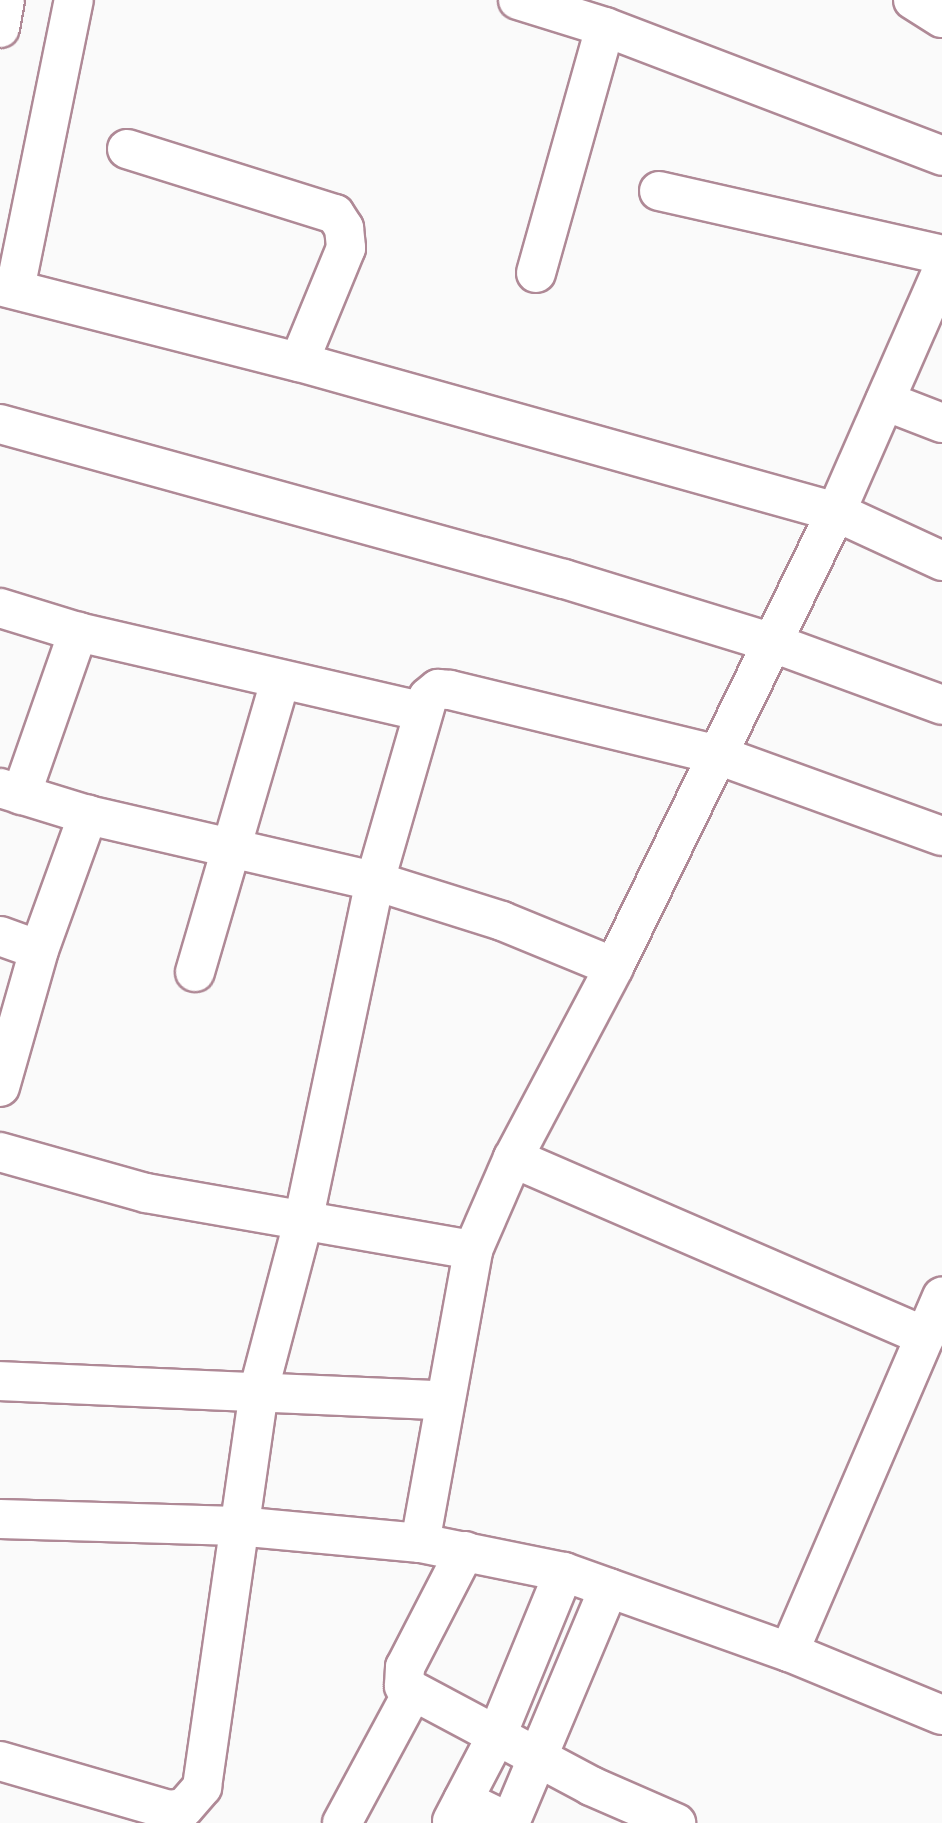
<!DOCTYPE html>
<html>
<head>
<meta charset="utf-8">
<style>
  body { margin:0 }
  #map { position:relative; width:942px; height:1823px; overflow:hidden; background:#fafafa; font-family:Overpass,sans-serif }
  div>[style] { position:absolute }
  .roads { filter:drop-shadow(2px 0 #af8996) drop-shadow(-2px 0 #af8996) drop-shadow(0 2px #af8996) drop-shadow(0 -2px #af8996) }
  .minor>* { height:38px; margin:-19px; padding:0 19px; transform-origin:19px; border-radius:19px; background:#fff }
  span { translate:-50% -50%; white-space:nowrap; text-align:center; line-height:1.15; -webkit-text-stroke:5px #fafafa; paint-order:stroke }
</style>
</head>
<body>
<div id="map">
  <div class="roads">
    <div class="minor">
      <i style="left:518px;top:0;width:91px;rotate:17.2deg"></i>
      <i style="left:605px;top:27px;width:361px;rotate:20.9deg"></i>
      <i style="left:913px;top:0;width:34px;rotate:32deg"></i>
      <i style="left:0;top:28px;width:28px;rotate:-80deg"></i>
      <i style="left:127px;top:149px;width:218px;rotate:17.4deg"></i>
      <i style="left:335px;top:214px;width:17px;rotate:57deg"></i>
      <i style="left:344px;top:228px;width:20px;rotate:84deg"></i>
      <i style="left:346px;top:248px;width:123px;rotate:112.4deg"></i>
      <i style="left:659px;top:191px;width:290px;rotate:12.7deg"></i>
      <i style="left:536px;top:273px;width:255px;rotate:-74.3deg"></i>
      <i style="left:0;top:286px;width:309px;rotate:14.3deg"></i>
      <i style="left:299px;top:362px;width:558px;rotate:15.61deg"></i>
      <i style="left:836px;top:512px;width:117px;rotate:24.8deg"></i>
      <i style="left:15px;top:289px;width:295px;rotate:-78.5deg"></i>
      <i style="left:885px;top:401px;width:61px;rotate:21.1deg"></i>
      <i style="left:0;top:424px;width:585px;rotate:15.37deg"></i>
      <i style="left:564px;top:579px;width:219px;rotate:17deg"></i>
      <i style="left:773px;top:643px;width:180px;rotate:20.1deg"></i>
      <i style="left:0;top:608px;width:82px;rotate:17.1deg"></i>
      <i style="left:78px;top:632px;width:352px;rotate:13deg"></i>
      <i style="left:0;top:788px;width:92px;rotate:17.1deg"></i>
      <i style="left:88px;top:815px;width:294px;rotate:13deg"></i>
      <i style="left:375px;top:881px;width:133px;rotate:17.5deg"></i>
      <i style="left:502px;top:921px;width:121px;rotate:22.3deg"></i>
      <i style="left:21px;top:795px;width:173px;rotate:-70.7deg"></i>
      <i style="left:0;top:936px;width:41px;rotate:19.7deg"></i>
      <i style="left:195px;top:972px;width:302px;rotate:-73.7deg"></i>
      <i style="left:0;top:1087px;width:142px;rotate:-74.1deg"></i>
      <i style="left:39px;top:950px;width:144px;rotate:-70.1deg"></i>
      <i style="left:0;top:1152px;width:152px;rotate:15.7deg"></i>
      <i style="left:146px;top:1193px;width:332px;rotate:9.9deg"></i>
      <i style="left:513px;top:1158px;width:449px;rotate:23.4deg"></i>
      <i style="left:0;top:1381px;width:444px;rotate:2.5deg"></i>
      <i style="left:0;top:1519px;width:237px;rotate:1.7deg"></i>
      <i style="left:237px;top:1526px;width:184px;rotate:5.3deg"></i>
      <i style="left:420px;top:1543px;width:147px;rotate:11.4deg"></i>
      <i style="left:564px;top:1572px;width:239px;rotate:19.6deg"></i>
      <i style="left:789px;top:1652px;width:165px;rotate:22.4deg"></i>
      <i style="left:420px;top:1543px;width:298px;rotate:-79.7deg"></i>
      <i style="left:473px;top:1250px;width:100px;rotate:-66.5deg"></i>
      <i style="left:513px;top:1158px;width:216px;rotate:-62.1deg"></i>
      <i style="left:614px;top:967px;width:506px;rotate:-63.99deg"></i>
      <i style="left:836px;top:512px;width:263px;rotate:-66.3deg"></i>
      <i style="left:465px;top:1551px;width:131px;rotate:117.3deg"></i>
      <i style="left:405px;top:1667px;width:19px;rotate:93deg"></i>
      <i style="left:404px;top:1686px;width:212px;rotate:28.1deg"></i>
      <i style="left:591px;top:1786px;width:93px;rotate:23.5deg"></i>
      <i style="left:789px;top:1652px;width:387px;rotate:-66.7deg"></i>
      <i style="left:0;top:1761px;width:176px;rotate:16.2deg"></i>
      <i style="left:169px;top:1810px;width:15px;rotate:-8deg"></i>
      <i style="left:184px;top:1808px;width:28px;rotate:-49deg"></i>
      <i style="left:202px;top:1787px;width:402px;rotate:-81.8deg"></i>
      <i style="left:259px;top:1389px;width:173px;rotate:-75.2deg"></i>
      <i style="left:303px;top:1222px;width:349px;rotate:-78.1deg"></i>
      <i style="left:375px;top:881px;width:191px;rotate:-73.9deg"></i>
      <i style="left:428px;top:697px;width:13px;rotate:-39deg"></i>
      <i style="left:438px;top:689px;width:12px;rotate:5deg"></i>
      <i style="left:450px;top:690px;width:273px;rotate:13.6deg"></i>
      <i style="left:715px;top:754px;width:241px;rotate:19.9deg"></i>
      <i style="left:463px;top:1800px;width:52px;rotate:26.1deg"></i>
      <i style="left:510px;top:1823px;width:255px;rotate:-67.2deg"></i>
      <i style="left:452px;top:1821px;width:97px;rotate:-62.4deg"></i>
      <i style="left:497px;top:1735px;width:176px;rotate:-67.7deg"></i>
      <i style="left:342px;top:1823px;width:148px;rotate:-61.7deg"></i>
    </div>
  </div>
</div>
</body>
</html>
